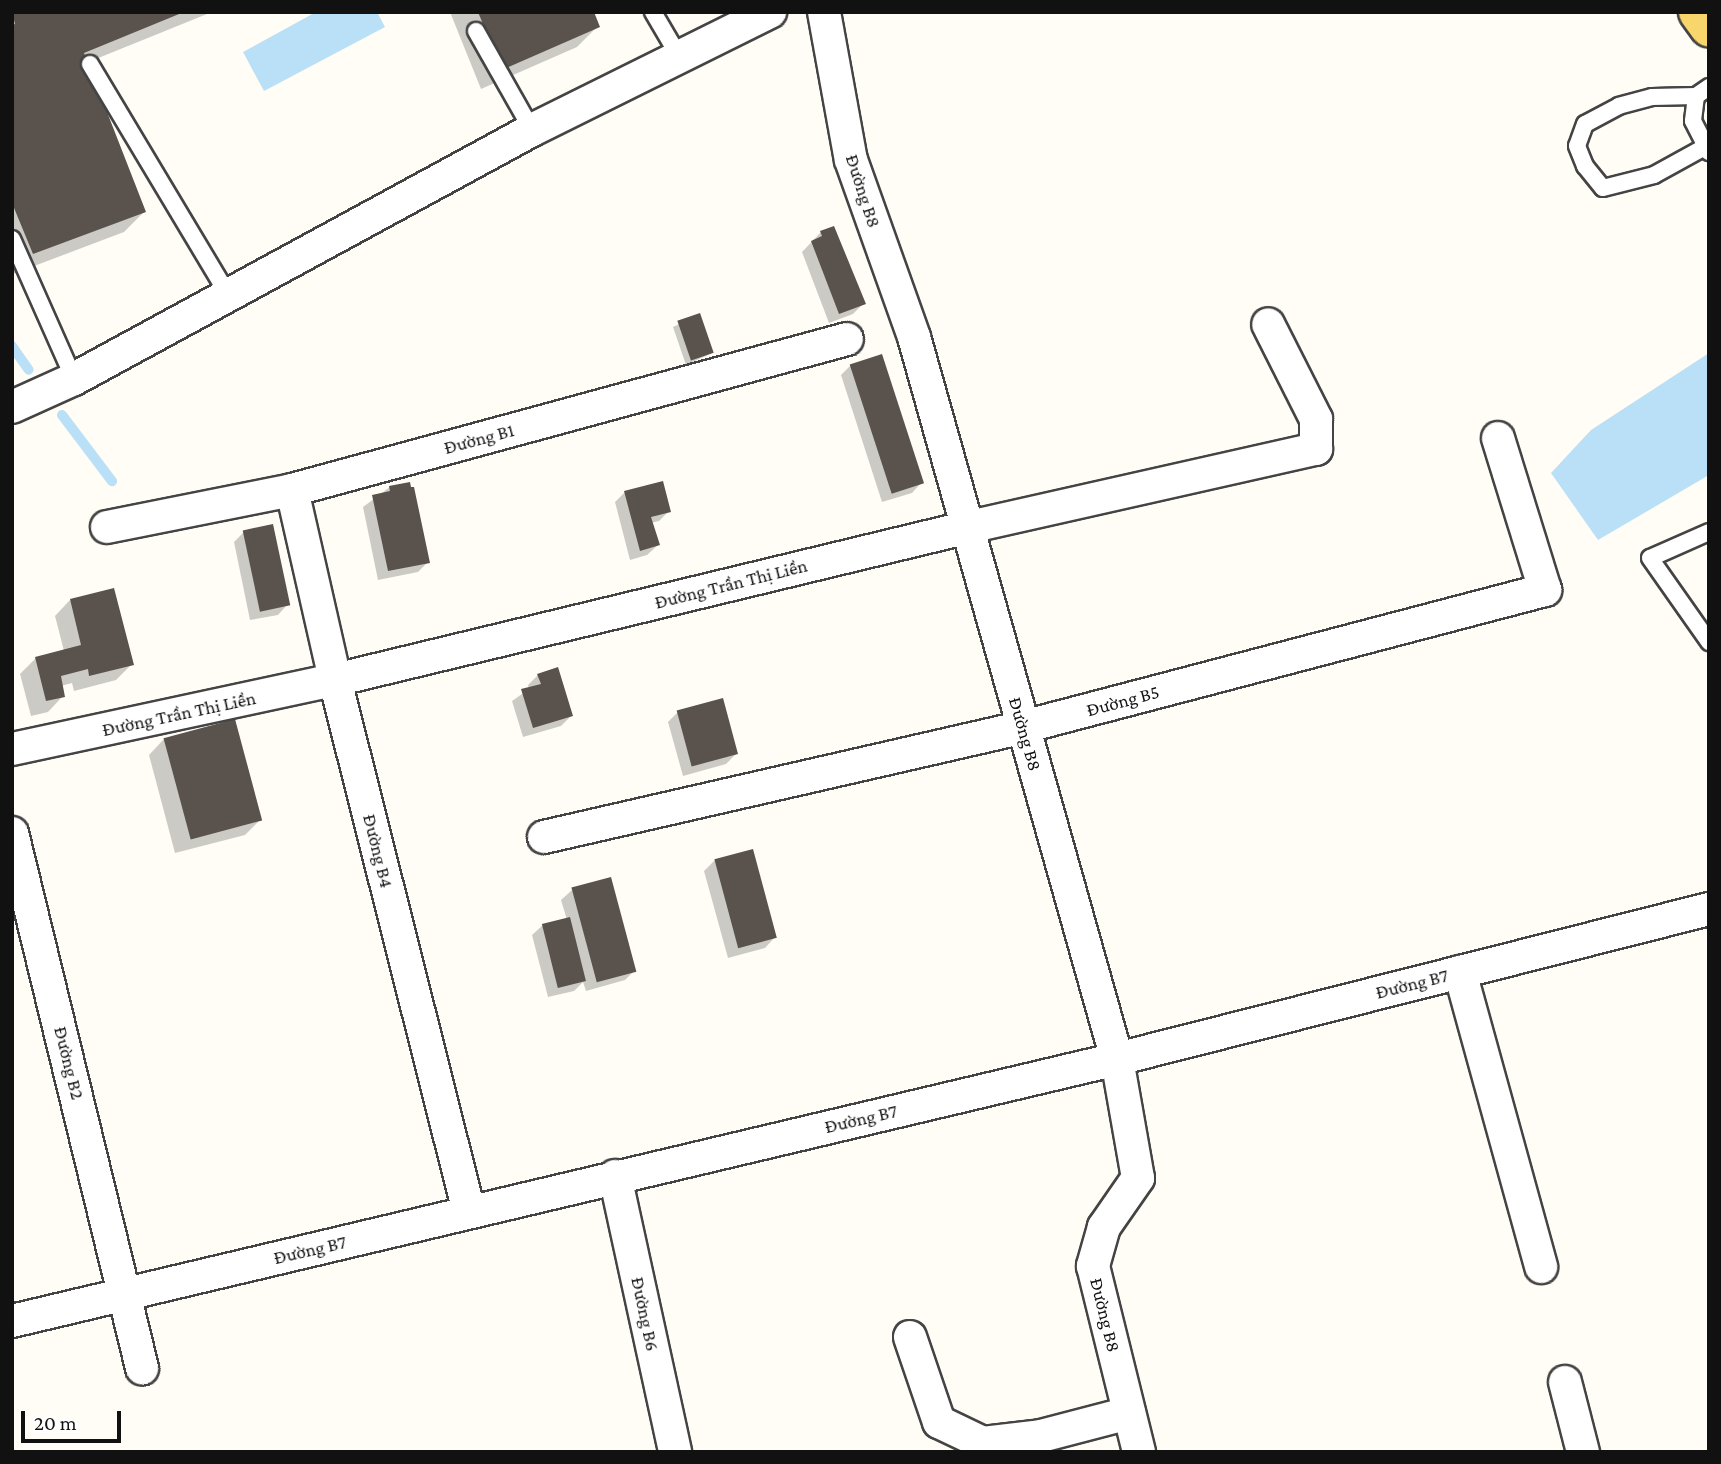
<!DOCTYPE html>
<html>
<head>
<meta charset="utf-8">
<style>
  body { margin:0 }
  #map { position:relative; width:1721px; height:1464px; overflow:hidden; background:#fffdf5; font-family:"Crimson Pro",serif }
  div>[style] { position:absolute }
  .water>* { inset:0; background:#b9e0f7 }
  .shadow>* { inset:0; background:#0003 }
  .stream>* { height:10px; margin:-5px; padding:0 5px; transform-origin:5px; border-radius:5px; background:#b9e0f7 }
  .building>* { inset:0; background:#5a524d; transform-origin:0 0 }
  .roads { filter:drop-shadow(2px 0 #444) drop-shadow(-2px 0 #444) drop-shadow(0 2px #444) drop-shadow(0 -2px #444) }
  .lane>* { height:16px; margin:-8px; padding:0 8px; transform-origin:8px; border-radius:8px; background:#fff }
  .street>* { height:32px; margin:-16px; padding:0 16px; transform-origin:16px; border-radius:16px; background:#fff }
  .primary>* { height:38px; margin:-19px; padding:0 19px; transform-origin:19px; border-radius:19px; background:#f9d66b }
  span { translate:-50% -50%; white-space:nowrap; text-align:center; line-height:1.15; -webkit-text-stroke:7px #fff; paint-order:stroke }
  .street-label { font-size:19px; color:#111 }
  .frame { position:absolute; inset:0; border:14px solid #111; pointer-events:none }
  .scale { position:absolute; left:21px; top:1411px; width:100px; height:32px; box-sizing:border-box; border:4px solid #111; border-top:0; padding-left:9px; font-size:21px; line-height:24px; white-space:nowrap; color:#111; -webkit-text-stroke:5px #fff; paint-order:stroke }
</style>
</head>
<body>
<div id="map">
  <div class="water">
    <i style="clip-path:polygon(316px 12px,377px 12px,385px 27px,264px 91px,243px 52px)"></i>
    <i style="clip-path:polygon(1709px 353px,1709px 475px,1598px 540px,1551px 473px,1591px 430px)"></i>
  </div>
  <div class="shadow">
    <i style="clip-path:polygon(12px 12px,212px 12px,86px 63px,144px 212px,124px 232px,13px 274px)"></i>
    <i style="clip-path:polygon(450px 12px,592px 12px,598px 26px,577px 47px,481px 89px)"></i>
    <i style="clip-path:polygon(821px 232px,864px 303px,853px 314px,829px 323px,802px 252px)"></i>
    <i style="clip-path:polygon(698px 315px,712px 353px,686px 365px,673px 327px)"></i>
    <i style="clip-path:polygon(851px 365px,922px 482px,912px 493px,882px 502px,841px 375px)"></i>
    <i style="clip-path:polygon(390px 487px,428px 562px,418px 572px,378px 580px,363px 507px)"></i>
    <i style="clip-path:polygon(625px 492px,669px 511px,659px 521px,651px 523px,658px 545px,647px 555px,630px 560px,615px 502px)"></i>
    <i style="clip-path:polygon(244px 532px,288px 604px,278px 615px,250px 620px,234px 542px)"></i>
    <i style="clip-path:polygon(70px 600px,132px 664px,116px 680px,74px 691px,72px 683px,61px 686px,63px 696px,48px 712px,31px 716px,20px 674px,36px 658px,64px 651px,55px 616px)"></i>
    <i style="clip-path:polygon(538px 675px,571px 716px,561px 726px,523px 737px,512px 701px,529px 689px,528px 685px)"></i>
    <i style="clip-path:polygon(678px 712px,736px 754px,726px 764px,683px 776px,668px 722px)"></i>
    <i style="clip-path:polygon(164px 739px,261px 819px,245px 835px,175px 853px,149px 755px)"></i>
    <i style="clip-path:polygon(715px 860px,775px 937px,765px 948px,728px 958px,704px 871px)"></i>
    <i style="clip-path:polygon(572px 890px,635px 970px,625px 980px,586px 991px,583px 982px,574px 991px,548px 997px,532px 935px,543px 925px,567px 920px,561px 900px)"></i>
  </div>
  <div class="stream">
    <i style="left:12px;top:346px;width:29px;rotate:55deg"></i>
    <i style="left:62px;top:415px;width:83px;rotate:52.9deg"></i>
  </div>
  <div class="building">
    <i style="clip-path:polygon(12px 12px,184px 12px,84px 53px,146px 212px,33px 254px,12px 203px,12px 25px,15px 24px)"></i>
    <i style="clip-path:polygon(478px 12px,594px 12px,600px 27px,502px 70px)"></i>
    <i style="clip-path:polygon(834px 226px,866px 304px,839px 314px,811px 241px,822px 236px,820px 231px)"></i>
    <i style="left:700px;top:313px;width:42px;height:24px;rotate:71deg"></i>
    <i style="left:882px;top:354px;width:136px;height:34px;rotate:72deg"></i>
    <i style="clip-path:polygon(663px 481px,671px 512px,651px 517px,660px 545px,640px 551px,624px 491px)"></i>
    <i style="clip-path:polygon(410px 482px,411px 487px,414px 487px,430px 563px,388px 571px,372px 495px,390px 491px,389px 486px)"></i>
    <i style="left:273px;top:524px;width:83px;height:31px;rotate:78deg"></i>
    <i style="clip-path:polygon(114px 588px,134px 665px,89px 676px,88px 669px,61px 676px,65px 697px,46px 701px,35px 657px,81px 645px,70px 599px)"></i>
    <i style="clip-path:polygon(558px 667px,573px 716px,533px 728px,521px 689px,541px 684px,537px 674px)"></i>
    <i style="left:723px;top:698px;width:58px;height:48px;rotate:75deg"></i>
    <i style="left:235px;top:719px;width:105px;height:74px;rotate:75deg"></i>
    <i style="left:753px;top:849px;width:92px;height:40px;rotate:75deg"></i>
    <i style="left:611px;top:877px;width:98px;height:41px;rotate:75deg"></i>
    <i style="left:570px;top:917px;width:66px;height:29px;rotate:76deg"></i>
  </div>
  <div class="roads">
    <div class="lane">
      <i style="left:653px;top:12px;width:53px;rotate:59.6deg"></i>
      <i style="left:476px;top:31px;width:114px;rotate:60.5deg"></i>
      <i style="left:90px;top:64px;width:269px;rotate:59.1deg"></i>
      <i style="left:1709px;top:87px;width:16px;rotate:145deg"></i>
      <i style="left:1696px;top:96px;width:25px;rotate:97deg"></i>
      <i style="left:1693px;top:121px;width:35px;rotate:63deg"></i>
      <i style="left:1696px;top:96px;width:44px;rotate:178.7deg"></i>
      <i style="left:1652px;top:97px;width:34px;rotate:165deg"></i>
      <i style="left:1619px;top:106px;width:38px;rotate:152deg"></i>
      <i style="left:1585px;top:124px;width:23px;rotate:110deg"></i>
      <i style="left:1577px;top:146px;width:22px;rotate:68deg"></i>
      <i style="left:1585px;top:166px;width:28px;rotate:51deg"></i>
      <i style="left:1603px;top:188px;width:53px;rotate:-14.3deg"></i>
      <i style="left:1654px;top:175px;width:58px;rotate:-28.8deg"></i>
      <i style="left:12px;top:239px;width:153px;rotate:66.1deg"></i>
      <i style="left:1709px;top:532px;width:64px;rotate:156.2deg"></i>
      <i style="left:1650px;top:558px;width:103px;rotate:54.9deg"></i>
    </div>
    <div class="street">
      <i style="left:824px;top:12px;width:150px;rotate:79.7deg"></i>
      <i style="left:851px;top:160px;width:188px;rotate:70.4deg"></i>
      <i style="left:914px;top:337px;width:750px;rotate:74.3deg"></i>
      <i style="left:1117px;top:1059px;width:121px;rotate:80deg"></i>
      <i style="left:1138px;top:1178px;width:60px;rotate:124.8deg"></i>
      <i style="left:1104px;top:1227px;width:41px;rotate:105.8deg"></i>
      <i style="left:1093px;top:1266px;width:192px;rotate:76.1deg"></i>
      <i style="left:12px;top:407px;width:68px;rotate:-24.3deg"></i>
      <i style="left:74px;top:379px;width:521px;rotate:-28.53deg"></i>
      <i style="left:532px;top:130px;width:266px;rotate:-26.4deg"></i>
      <i style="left:292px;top:490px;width:195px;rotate:77.2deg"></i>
      <i style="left:335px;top:680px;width:549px;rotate:75.86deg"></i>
      <i style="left:107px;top:527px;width:189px;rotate:-11.3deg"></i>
      <i style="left:292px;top:490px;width:575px;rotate:-15.22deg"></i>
      <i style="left:12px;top:749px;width:330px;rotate:-12.1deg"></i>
      <i style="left:335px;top:680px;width:652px;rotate:-13.57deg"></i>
      <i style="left:969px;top:527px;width:356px;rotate:-12.7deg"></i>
      <i style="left:1316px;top:449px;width:30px;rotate:-90deg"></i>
      <i style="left:1316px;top:419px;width:106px;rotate:-116.8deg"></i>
      <i style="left:12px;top:833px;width:551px;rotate:76.34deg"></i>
      <i style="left:544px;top:837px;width:491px;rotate:-12.9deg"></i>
      <i style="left:1023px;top:727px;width:540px;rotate:-14.71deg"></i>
      <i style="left:1545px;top:590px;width:159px;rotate:-107.2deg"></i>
      <i style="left:1460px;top:972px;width:306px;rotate:74.6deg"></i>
      <i style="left:615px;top:1176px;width:282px;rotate:77.7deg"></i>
      <i style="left:12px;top:1321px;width:1136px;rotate:-13.34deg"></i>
      <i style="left:1117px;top:1059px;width:611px;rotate:-14.22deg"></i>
      <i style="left:910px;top:1337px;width:90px;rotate:71.2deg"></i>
      <i style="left:939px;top:1422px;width:49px;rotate:25.5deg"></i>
      <i style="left:983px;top:1443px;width:58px;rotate:-6.9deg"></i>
      <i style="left:1041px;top:1436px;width:91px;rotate:-14.6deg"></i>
      <i style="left:1565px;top:1382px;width:72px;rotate:75.6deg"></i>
    </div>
    <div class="primary">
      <i style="left:1698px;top:12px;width:19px;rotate:54deg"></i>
    </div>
  </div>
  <div class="street-label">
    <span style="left:863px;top:191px;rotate:72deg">Đường B8</span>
    <span style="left:479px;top:439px;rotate:-15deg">Đường B1</span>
    <span style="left:731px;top:584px;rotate:-14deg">Đường Trần Thị Liền</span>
    <span style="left:1123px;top:701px;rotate:-15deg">Đường B5</span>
    <span style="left:179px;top:714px;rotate:-12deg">Đường Trần Thị Liền</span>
    <span style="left:1025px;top:734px;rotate:74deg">Đường B8</span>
    <span style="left:378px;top:851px;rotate:76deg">Đường B4</span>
    <span style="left:1412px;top:984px;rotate:-14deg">Đường B7</span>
    <span style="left:69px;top:1063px;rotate:76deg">Đường B2</span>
    <span style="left:861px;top:1119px;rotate:-13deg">Đường B7</span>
    <span style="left:310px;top:1250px;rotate:-13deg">Đường B7</span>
    <span style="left:645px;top:1314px;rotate:78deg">Đường B6</span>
    <span style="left:1105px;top:1315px;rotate:76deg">Đường B8</span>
  </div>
  <div class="frame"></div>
  <div class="scale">20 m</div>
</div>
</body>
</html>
